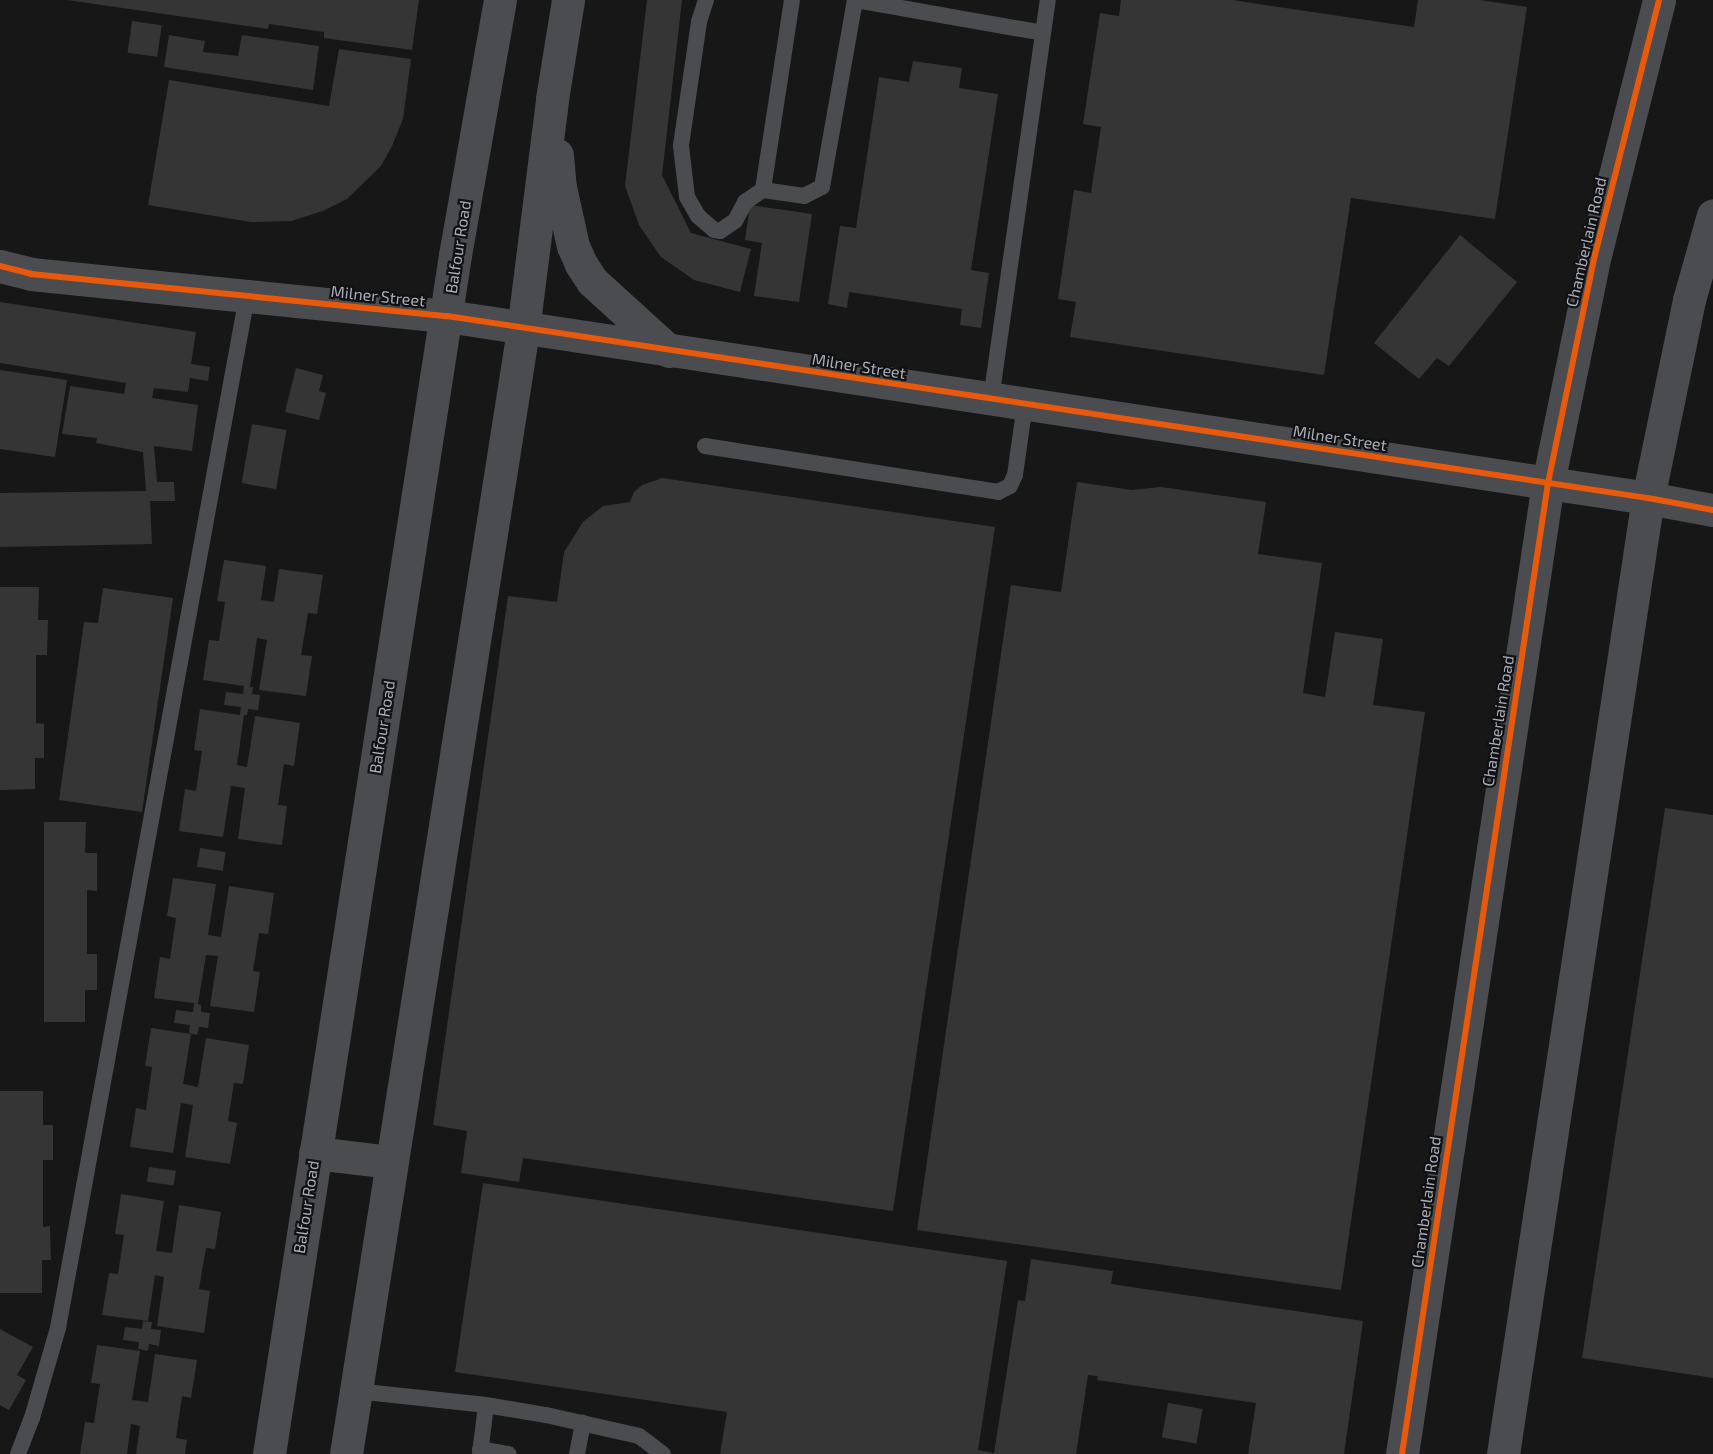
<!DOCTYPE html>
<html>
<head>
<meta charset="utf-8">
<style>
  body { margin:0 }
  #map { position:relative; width:1713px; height:1454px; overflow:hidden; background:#171717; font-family:"Exo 2",sans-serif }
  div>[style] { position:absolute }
  .building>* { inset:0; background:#353536; transform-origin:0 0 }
  .service>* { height:16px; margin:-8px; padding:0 8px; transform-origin:8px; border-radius:8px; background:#4b4c50 }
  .minor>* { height:33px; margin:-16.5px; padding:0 16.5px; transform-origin:16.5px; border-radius:16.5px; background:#4b4c50 }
  .tertiary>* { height:33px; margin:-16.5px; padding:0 16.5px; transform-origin:16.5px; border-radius:16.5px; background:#4b4c50 }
  .cycleway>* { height:6px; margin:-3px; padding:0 3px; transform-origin:3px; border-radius:3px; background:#e8590c }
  span { translate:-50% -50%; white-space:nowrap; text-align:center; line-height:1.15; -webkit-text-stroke:4.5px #111113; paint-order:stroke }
  .street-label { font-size:16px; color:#a8adb8 }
</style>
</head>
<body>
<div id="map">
  <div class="building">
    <i style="clip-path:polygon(67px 0,419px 0,412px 50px,324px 38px,324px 32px,269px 24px,268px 29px)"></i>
    <i style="clip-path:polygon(647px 0,682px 0,662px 175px,691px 233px,751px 249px,740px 292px,694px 280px,661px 257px,639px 225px,625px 186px)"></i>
    <i style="clip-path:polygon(1121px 0,1232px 0,1414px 27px,1418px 0,1479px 0,1527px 7px,1495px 219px,1351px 198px,1324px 375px,1070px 337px,1076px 302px,1058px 299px,1074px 190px,1091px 193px,1101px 127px,1083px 124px,1100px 13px,1119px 16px)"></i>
    <i style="left:132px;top:21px;width:30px;height:32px;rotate:8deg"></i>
    <i style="clip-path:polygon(169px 35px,205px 41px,203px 52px,238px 56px,242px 35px,319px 46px,313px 90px,164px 67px)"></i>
    <i style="clip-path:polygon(339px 49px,411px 59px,403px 119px,392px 146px,381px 166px,347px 199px,323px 211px,291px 221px,251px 222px,148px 205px,169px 80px,329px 106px)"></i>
    <i style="clip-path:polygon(913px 61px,962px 68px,959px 88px,998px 94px,971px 270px,989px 273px,981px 328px,960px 325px,962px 309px,849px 292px,847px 308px,828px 304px,840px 226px,856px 228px,879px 77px,909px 82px)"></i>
    <i style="clip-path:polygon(750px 205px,812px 214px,799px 302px,754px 296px,762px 243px,745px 240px)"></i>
    <i style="clip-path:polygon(1460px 235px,1517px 282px,1449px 366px,1437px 358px,1419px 379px,1374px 343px)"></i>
    <i style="clip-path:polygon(0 302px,196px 332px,191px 364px,210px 367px,208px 381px,190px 378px,188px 392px,154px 388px,152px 398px,198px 405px,192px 451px,154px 446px,157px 482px,174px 482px,175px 501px,150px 501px,152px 544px,0 547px,0 493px,146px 491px,143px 452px,96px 443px,97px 438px,62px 434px,70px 386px,124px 394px,126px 383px,0 363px)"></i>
    <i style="clip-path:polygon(296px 368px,323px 375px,319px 391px,326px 393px,319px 420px,285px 412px)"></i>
    <i style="clip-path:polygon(0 370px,67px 380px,55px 457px,0 449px)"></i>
    <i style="left:252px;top:424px;width:35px;height:60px;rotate:10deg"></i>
    <i style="clip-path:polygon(662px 478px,995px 527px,893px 1211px,523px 1158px,519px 1182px,461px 1173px,467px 1131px,433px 1125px,508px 596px,557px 602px,564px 552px,583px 522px,603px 506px,630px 502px,634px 492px,642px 485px)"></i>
    <i style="clip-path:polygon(1077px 482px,1132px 490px,1161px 487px,1266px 502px,1258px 554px,1322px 563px,1303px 693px,1325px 697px,1335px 632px,1383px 639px,1373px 705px,1425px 712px,1341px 1290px,917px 1230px,1011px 585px,1061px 592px)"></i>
    <i style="clip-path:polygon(224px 560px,266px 566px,261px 600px,274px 602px,279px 569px,323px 575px,317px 614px,308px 613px,301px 655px,312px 656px,306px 696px,259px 690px,267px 640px,257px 638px,250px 687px,253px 687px,252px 694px,260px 695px,258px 710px,248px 709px,247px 715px,244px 715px,237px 765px,247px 767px,255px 716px,300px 723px,294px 766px,284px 764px,278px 805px,287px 806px,282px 845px,238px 839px,245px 788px,231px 786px,223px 837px,179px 831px,185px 789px,196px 791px,202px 751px,194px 750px,200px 709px,240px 715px,241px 707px,224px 705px,226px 692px,243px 694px,244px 686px,203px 680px,209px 640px,219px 641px,225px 602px,217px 601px)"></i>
    <i style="clip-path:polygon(0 587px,39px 587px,38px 620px,48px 620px,47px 655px,36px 655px,36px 723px,44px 724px,44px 758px,35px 758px,35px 789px,0 790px)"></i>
    <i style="clip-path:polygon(103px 588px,173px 598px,142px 812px,59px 800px,84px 622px,98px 623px)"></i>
    <i style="clip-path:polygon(1665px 808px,1713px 815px,1713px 1378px,1582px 1358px)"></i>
    <i style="clip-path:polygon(44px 822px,86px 822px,85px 853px,97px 853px,97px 891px,87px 890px,87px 954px,97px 954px,97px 990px,85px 990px,85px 1022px,44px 1022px)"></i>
    <i style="left:200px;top:848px;width:26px;height:19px;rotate:9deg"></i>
    <i style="clip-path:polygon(173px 878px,216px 884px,208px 935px,221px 937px,229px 886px,274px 893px,268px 934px,259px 933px,253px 971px,260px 972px,254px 1012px,210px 1006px,218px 956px,206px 955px,198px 1004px,201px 1005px,201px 1012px,210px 1013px,208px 1028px,199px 1027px,197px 1035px,189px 1033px,190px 1025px,174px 1023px,176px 1010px,193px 1012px,194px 1003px,154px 998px,160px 957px,170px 959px,176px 918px,167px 916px)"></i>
    <i style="clip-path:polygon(151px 1028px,191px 1034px,183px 1084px,198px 1087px,206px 1038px,249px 1045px,243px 1084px,234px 1083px,228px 1121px,237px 1123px,230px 1164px,185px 1157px,193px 1105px,181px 1103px,173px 1153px,130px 1147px,136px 1108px,146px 1110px,152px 1067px,145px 1066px)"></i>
    <i style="clip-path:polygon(0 1091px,43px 1091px,43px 1125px,53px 1125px,53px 1160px,43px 1160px,43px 1227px,50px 1226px,51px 1260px,42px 1260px,42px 1293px,0 1293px)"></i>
    <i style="left:149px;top:1167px;width:27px;height:15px;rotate:8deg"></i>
    <i style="clip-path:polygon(483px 1183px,1007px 1261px,978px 1450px,994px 1453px,1018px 1300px,1025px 1301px,1031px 1259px,1113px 1271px,1111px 1284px,1363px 1321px,1344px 1454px,1248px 1454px,1256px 1403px,1097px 1380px,1098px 1376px,1088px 1375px,1076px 1454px,720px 1454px,727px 1412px,455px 1372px)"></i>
    <i style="clip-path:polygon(121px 1194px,164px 1201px,156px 1251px,172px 1253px,179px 1205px,221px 1212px,215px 1249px,206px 1248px,199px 1289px,210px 1291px,204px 1333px,157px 1326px,164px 1277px,155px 1275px,148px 1321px,102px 1315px,109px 1273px,118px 1274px,124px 1235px,115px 1234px)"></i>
    <i style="clip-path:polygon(143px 1321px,152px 1322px,151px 1329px,161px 1330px,159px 1346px,149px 1344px,148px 1351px,138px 1349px,139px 1342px,123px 1340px,125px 1327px,142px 1329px)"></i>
    <i style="clip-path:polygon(0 1329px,33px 1347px,17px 1375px,26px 1380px,9px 1410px,0 1405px)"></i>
    <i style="clip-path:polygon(97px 1345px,140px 1351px,132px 1400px,148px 1402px,155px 1354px,197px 1360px,191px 1398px,182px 1396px,176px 1438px,187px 1440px,185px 1454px,136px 1454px,140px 1426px,131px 1424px,127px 1454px,80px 1454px,85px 1422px,94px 1423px,100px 1384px,91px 1383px)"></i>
    <i style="left:1168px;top:1403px;width:35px;height:35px;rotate:10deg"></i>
  </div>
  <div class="service">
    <i style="left:706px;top:0;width:23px;rotate:108deg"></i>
    <i style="left:699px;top:22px;width:125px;rotate:98.3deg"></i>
    <i style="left:681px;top:146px;width:51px;rotate:83.3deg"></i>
    <i style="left:687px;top:197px;width:22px;rotate:60deg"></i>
    <i style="left:698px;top:216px;width:21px;rotate:41deg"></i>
    <i style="left:714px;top:230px;width:6px;rotate:9deg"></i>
    <i style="left:720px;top:231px;width:18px;rotate:-34deg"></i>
    <i style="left:735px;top:221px;width:21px;rotate:-62deg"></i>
    <i style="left:745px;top:202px;width:22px;rotate:-34deg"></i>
    <i style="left:792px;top:0;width:192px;rotate:98.7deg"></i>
    <i style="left:763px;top:190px;width:41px;rotate:8.3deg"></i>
    <i style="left:804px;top:196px;width:20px;rotate:-27deg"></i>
    <i style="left:822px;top:187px;width:190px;rotate:-80deg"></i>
    <i style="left:856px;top:0;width:190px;rotate:10deg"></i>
    <i style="left:991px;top:399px;width:403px;rotate:-81.9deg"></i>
    <i style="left:705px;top:446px;width:297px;rotate:8.9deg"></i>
    <i style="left:998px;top:492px;width:13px;rotate:-27deg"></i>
    <i style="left:1010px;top:486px;width:12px;rotate:-66deg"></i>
    <i style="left:1015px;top:475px;width:72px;rotate:-82deg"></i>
    <i style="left:356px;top:1391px;width:131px;rotate:6.1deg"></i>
    <i style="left:486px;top:1405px;width:61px;rotate:9.5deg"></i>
    <i style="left:546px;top:1415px;width:95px;rotate:12.7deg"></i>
    <i style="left:639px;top:1436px;width:30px;rotate:37deg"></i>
    <i style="left:480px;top:1449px;width:29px;rotate:10deg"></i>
    <i style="left:18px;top:1454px;width:39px;rotate:-69deg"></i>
    <i style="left:32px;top:1418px;width:94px;rotate:-73.9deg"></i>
    <i style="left:58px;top:1328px;width:1049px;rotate:-79.62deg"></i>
    <i style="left:480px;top:1454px;width:49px;rotate:-83deg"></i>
    <i style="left:577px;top:1454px;width:32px;rotate:-79deg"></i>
  </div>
  <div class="minor">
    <i style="left:557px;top:155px;width:32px;rotate:85deg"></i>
    <i style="left:560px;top:187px;width:60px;rotate:77.6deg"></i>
    <i style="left:573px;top:246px;width:20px;rotate:66deg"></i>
    <i style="left:581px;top:264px;width:20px;rotate:57deg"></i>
    <i style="left:592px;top:281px;width:104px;rotate:42.3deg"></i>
    <i style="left:0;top:266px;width:32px;rotate:14deg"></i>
    <i style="left:31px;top:274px;width:418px;rotate:5.8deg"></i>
    <i style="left:447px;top:316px;width:1215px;rotate:8.62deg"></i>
    <i style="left:1648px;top:498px;width:66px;rotate:10.5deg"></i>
    <i style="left:315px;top:1153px;width:77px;rotate:6.8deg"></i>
    <i style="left:269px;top:1454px;width:1213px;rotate:-81.18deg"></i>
    <i style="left:455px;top:255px;width:259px;rotate:-80deg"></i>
    <i style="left:346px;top:1454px;width:1138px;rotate:-81.05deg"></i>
    <i style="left:523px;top:330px;width:233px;rotate:-82.8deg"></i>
    <i style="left:552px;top:99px;width:100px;rotate:-80.8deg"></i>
  </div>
  <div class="tertiary">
    <i style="left:1402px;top:1454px;width:982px;rotate:-81.45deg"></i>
    <i style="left:1548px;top:483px;width:233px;rotate:-78.4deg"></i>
    <i style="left:1595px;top:255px;width:263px;rotate:-75.9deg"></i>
    <i style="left:1503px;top:1454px;width:967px;rotate:-81.38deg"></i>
    <i style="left:1648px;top:498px;width:202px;rotate:-78.3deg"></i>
    <i style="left:1689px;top:300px;width:88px;rotate:-74.2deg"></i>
  </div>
  <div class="cycleway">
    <i style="left:0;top:266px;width:32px;rotate:14deg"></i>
    <i style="left:31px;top:274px;width:418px;rotate:5.8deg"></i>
    <i style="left:447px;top:316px;width:1215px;rotate:8.62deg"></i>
    <i style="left:1648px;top:498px;width:66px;rotate:10.5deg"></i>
    <i style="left:1402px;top:1454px;width:982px;rotate:-81.45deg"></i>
    <i style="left:1548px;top:483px;width:233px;rotate:-78.4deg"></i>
    <i style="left:1595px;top:255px;width:263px;rotate:-75.9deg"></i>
  </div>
  <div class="street-label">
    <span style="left:1586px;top:242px;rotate:-77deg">Chamberlain Road</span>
    <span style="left:458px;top:247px;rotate:-81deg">Balfour Road</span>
    <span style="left:378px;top:296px;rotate:6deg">Milner Street</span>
    <span style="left:859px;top:366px;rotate:9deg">Milner Street</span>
    <span style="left:1340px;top:438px;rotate:9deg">Milner Street</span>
    <span style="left:1498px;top:721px;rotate:-81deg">Chamberlain Road</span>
    <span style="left:382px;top:727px;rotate:-81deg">Balfour Road</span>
    <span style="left:1426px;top:1202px;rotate:-82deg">Chamberlain Road</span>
    <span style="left:306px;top:1207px;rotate:-81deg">Balfour Road</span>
  </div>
</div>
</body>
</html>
